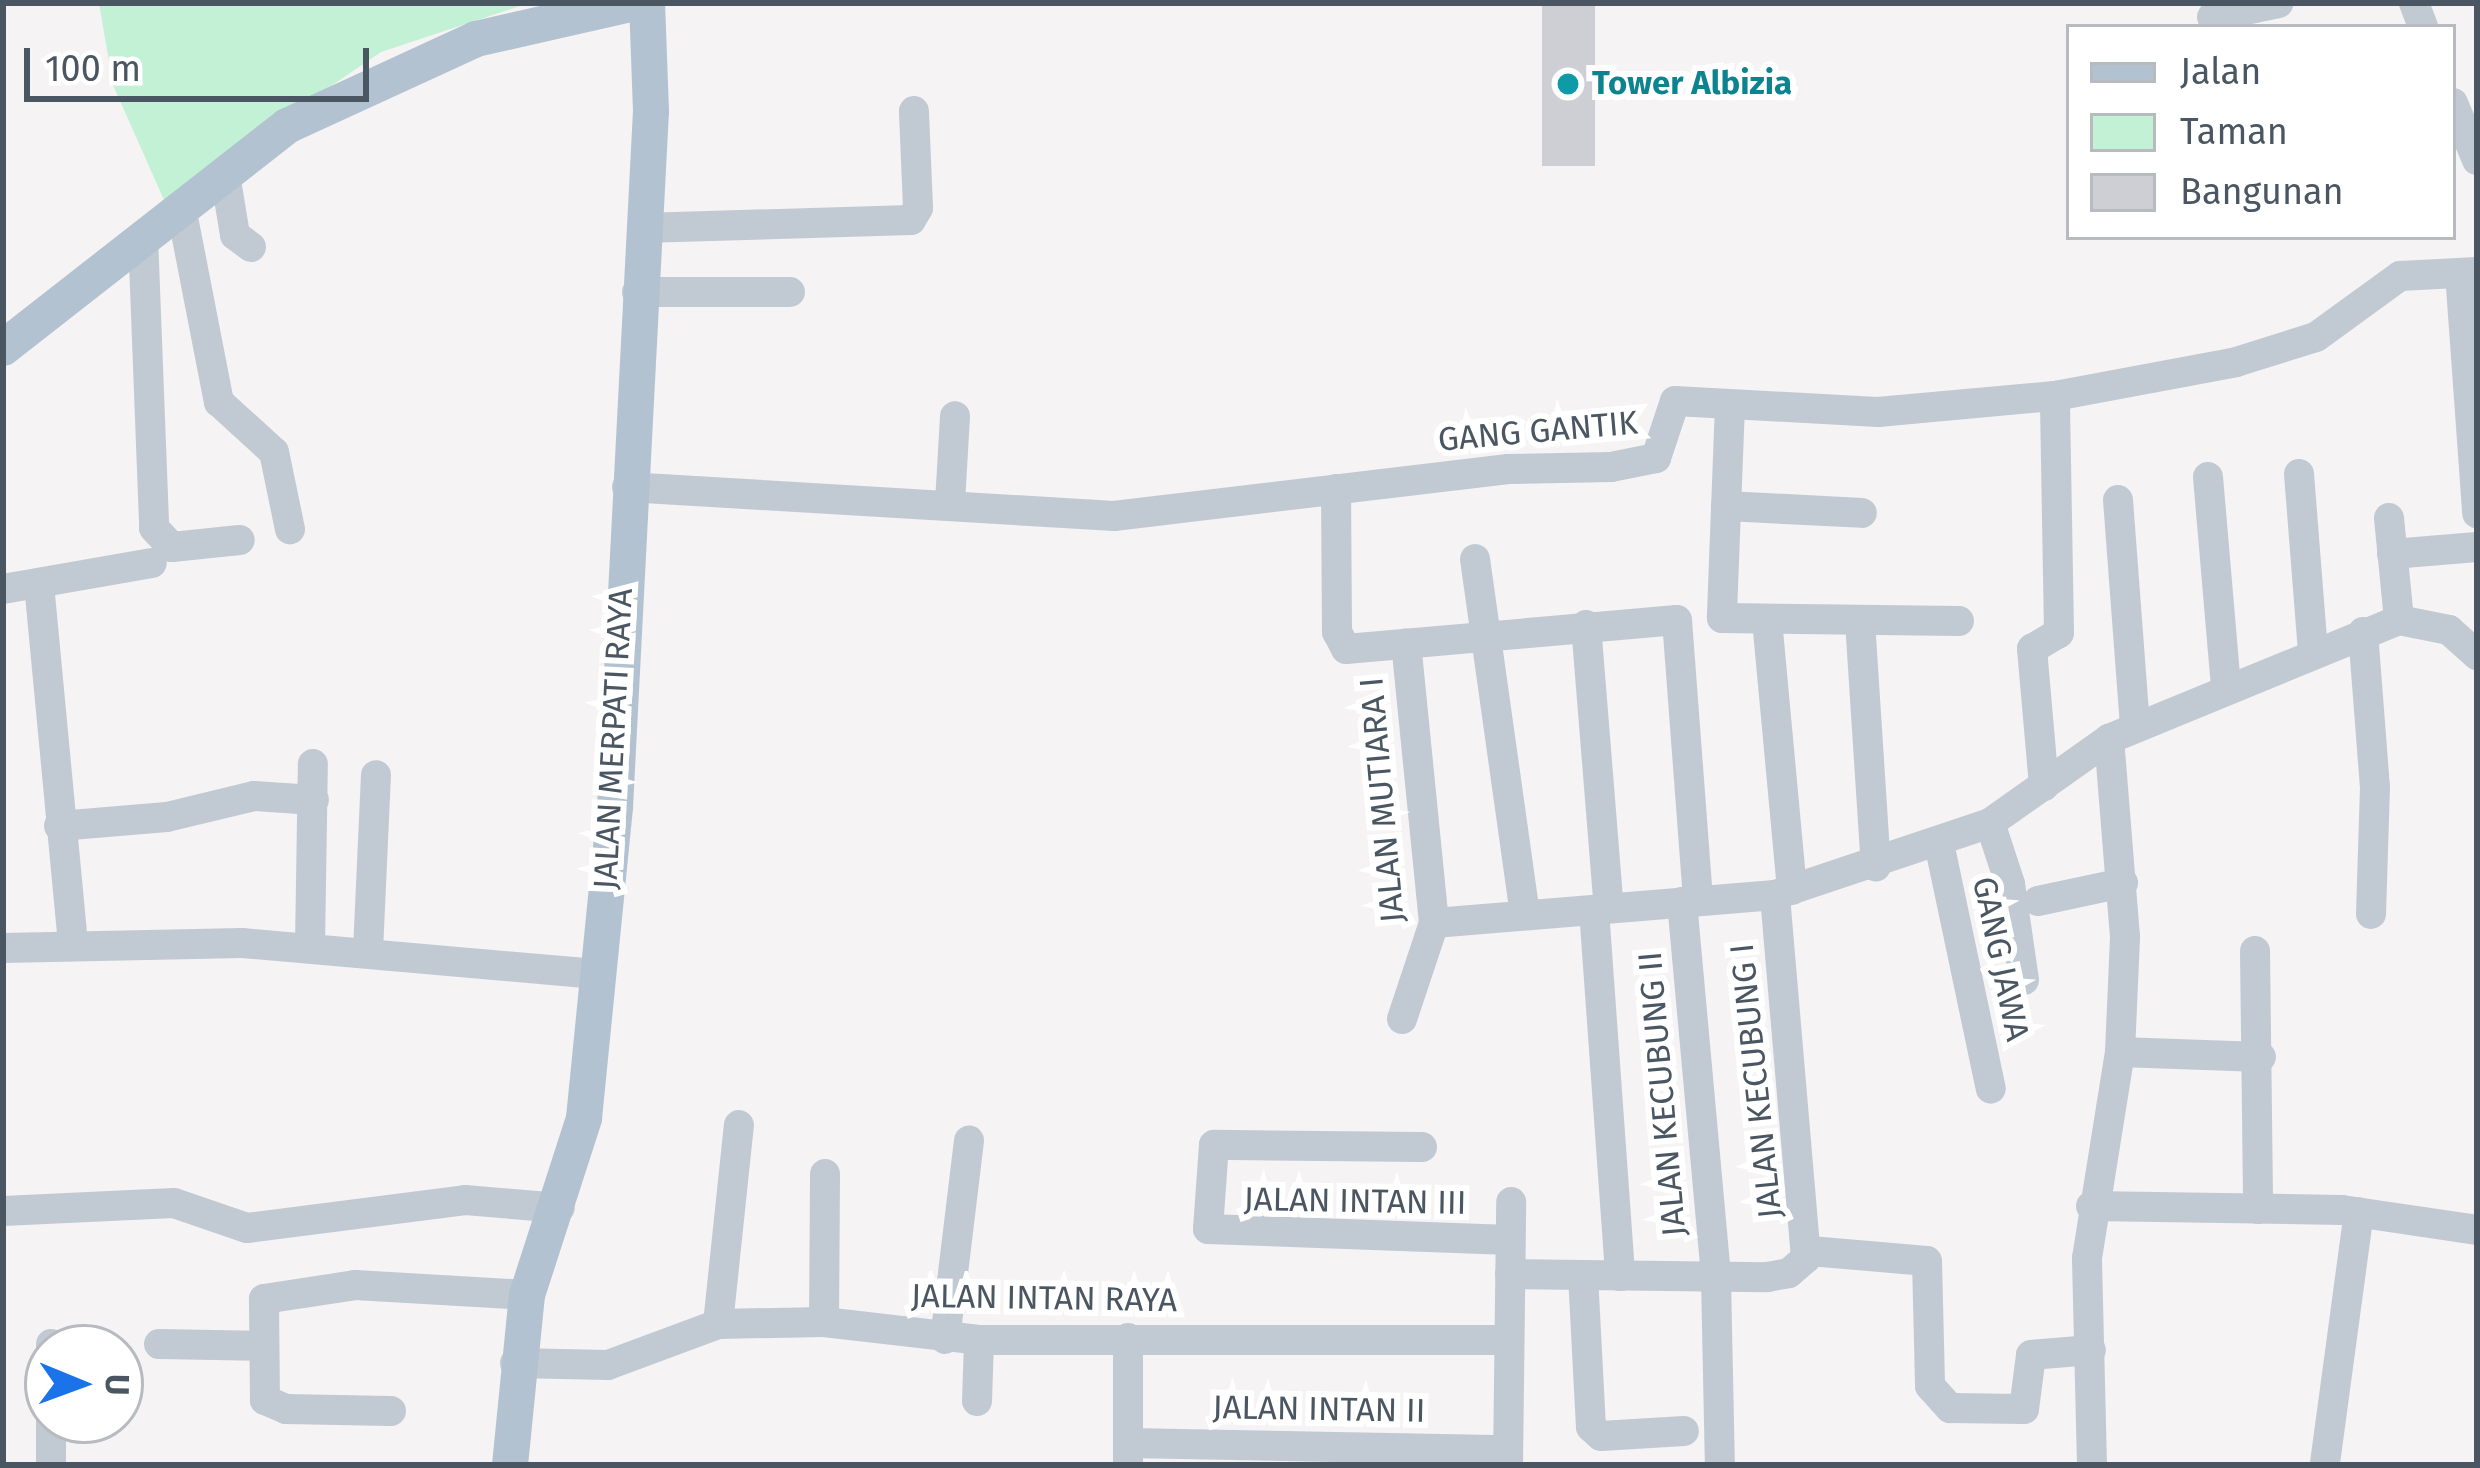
<!DOCTYPE html>
<html>
<head>
<meta charset="utf-8">
<style>
  body { margin:0 }
  #map { position:relative; width:2480px; height:1468px; overflow:hidden; background:#f5f3f3; font-family:"Fira Sans",sans-serif }
  div>[style] { position:absolute }
  .green>* { inset:0; background:#c3f1d5 }
  .building>* { inset:0; background:#cdcfd5; transform-origin:0 0 }
  .minor>* { height:30px; margin:-15px; padding:0 15px; transform-origin:15px; border-radius:15px; background:#c1cad2 }
  .major>* { height:36px; margin:-18px; padding:0 18px; transform-origin:18px; border-radius:18px; background:#b3c2d1 }
  .dots>* { width:33px; height:33px; translate:-50% -50%; box-sizing:border-box; border:6px solid #fff; border-radius:50% }
  span { translate:-50% -50%; white-space:nowrap; text-align:center; line-height:1.15; -webkit-text-stroke:12px #fff; paint-order:stroke }
  .culture-label { font-size:33px; color:#0d838f; font-weight:700 }
  .left { translate:0 -50%; text-align:left }
  .street-label { font-size:33px; color:#4a5661 }
  .frame { position:absolute; inset:0; border:6px solid #4a5661; pointer-events:none }
  .legend { position:absolute; left:2066px; top:24px; width:390px; height:216px; box-sizing:border-box; background:#fff; border:3px solid #b7bbc0; margin:0; padding:15px 21px; list-style:none; font-size:36px; color:#4a5661 }
  .legend li { display:flex; align-items:center; gap:24px; height:60px }
  .legend b { width:60px; border:3px solid #b7bbc0 }
  .north { position:absolute; left:24px; top:1324px; width:120px; height:120px; box-sizing:border-box; background:#fff; border:3px solid #b7bbc0; border-radius:50%; rotate:91deg; font-size:33px; font-weight:700; line-height:48px; text-align:center; color:#4a5661 }
  .north::after { content:''; display:block; margin:auto; width:42px; height:54px; background:#1a73e8; clip-path:polygon(50% 0,100% 100%,50% 72%,0 100%) }
  .scale { position:absolute; left:24px; top:48px; width:345px; height:54px; box-sizing:border-box; border:6px solid #4a5661; border-top:0; padding-left:15px; font-size:36px; line-height:42px; white-space:nowrap; color:#4a5661; -webkit-text-stroke:9px #fff; paint-order:stroke }
</style>
</head>
<body>
<div id="map">
  <div class="green">
    <i style="clip-path:polygon(99px 3px,529px 3px,381px 52px,164px 200px,113px 85px)"></i>
  </div>
  <div class="building">
    <i style="left:1542px;top:3px;width:53px;height:163px"></i>
  </div>
  <div class="minor">
    <i style="left:2414px;top:3px;width:26px;rotate:69deg"></i>
    <i style="left:2212px;top:17px;width:68px;rotate:-11.8deg"></i>
    <i style="left:2453px;top:103px;width:62px;rotate:67.2deg"></i>
    <i style="left:225px;top:174px;width:62px;rotate:80.7deg"></i>
    <i style="left:235px;top:235px;width:20px;rotate:37deg"></i>
    <i style="left:181px;top:207px;width:199px;rotate:79deg"></i>
    <i style="left:219px;top:402px;width:74px;rotate:42.3deg"></i>
    <i style="left:274px;top:452px;width:79px;rotate:78.3deg"></i>
    <i style="left:642px;top:228px;width:269px;rotate:-1.7deg"></i>
    <i style="left:911px;top:220px;width:14px;rotate:-60deg"></i>
    <i style="left:918px;top:208px;width:97px;rotate:-92.4deg"></i>
    <i style="left:143px;top:236px;width:292px;rotate:87.8deg"></i>
    <i style="left:154px;top:528px;width:26px;rotate:47deg"></i>
    <i style="left:172px;top:547px;width:68px;rotate:-5.9deg"></i>
    <i style="left:2460px;top:273px;width:241px;rotate:85.9deg"></i>
    <i style="left:637px;top:292px;width:153px"></i>
    <i style="left:1730px;top:405px;width:213px;rotate:92.2deg"></i>
    <i style="left:1722px;top:618px;width:237px;rotate:0.7deg"></i>
    <i style="left:2299px;top:474px;width:177px;rotate:85.5deg"></i>
    <i style="left:2208px;top:477px;width:212px;rotate:85.1deg"></i>
    <i style="left:627px;top:487px;width:488px;rotate:3.4deg"></i>
    <i style="left:1114px;top:516px;width:397px;rotate:-6.8deg"></i>
    <i style="left:1508px;top:469px;width:103px;rotate:-1.1deg"></i>
    <i style="left:1611px;top:467px;width:46px;rotate:-11.3deg"></i>
    <i style="left:1656px;top:458px;width:60px;rotate:-71.6deg"></i>
    <i style="left:1675px;top:401px;width:203px;rotate:3.1deg"></i>
    <i style="left:1878px;top:412px;width:178px;rotate:-5.2deg"></i>
    <i style="left:2055px;top:396px;width:184px;rotate:-10.6deg"></i>
    <i style="left:2236px;top:362px;width:84px;rotate:-17.4deg"></i>
    <i style="left:2316px;top:337px;width:104px;rotate:-36deg"></i>
    <i style="left:2400px;top:276px;width:77px;rotate:-3deg"></i>
    <i style="left:1336px;top:489px;width:143px;rotate:89.6deg"></i>
    <i style="left:1337px;top:632px;width:19px;rotate:62deg"></i>
    <i style="left:1346px;top:649px;width:332px;rotate:-5deg"></i>
    <i style="left:1677px;top:620px;width:282px;rotate:85.7deg"></i>
    <i style="left:2118px;top:500px;width:228px;rotate:85.7deg"></i>
    <i style="left:950px;top:503px;width:87px;rotate:-86.7deg"></i>
    <i style="left:1726px;top:506px;width:136px;rotate:2.9deg"></i>
    <i style="left:2389px;top:518px;width:102px;rotate:84.4deg"></i>
    <i style="left:2392px;top:554px;width:85px;rotate:-4.7deg"></i>
    <i style="left:1475px;top:559px;width:359px;rotate:82deg"></i>
    <i style="left:39px;top:584px;width:363px;rotate:84.6deg"></i>
    <i style="left:3px;top:589px;width:151px;rotate:-9.9deg"></i>
    <i style="left:1767px;top:620px;width:271px;rotate:84.7deg"></i>
    <i style="left:1860px;top:621px;width:246px;rotate:86.3deg"></i>
    <i style="left:1586px;top:625px;width:284px;rotate:85.4deg"></i>
    <i style="left:2363px;top:632px;width:155px;rotate:85.6deg"></i>
    <i style="left:2375px;top:787px;width:127px;rotate:91.8deg"></i>
    <i style="left:2044px;top:786px;width:138px;rotate:-95deg"></i>
    <i style="left:2032px;top:649px;width:31px;rotate:-31deg"></i>
    <i style="left:2059px;top:633px;width:237px;rotate:-91deg"></i>
    <i style="left:1990px;top:823px;width:64px;rotate:71.8deg"></i>
    <i style="left:2010px;top:884px;width:97px;rotate:81.7deg"></i>
    <i style="left:59px;top:826px;width:108px;rotate:-4.8deg"></i>
    <i style="left:167px;top:817px;width:89px;rotate:-13.6deg"></i>
    <i style="left:254px;top:796px;width:60px;rotate:3.8deg"></i>
    <i style="left:1939px;top:843px;width:251px;rotate:78.1deg"></i>
    <i style="left:2038px;top:901px;width:87px;rotate:-12deg"></i>
    <i style="left:1682px;top:902px;width:379px;rotate:84.8deg"></i>
    <i style="left:1716px;top:1279px;width:186px;rotate:88.8deg"></i>
    <i style="left:1594px;top:910px;width:367px;rotate:85.9deg"></i>
    <i style="left:1434px;top:923px;width:342px;rotate:-4.7deg"></i>
    <i style="left:1775px;top:895px;width:227px;rotate:-18.5deg"></i>
    <i style="left:1990px;top:823px;width:146px;rotate:-35.2deg"></i>
    <i style="left:2109px;top:739px;width:313px;rotate:-22.3deg"></i>
    <i style="left:2399px;top:620px;width:51px;rotate:11.3deg"></i>
    <i style="left:2449px;top:630px;width:38px;rotate:42deg"></i>
    <i style="left:310px;top:946px;width:182px;rotate:-89.1deg"></i>
    <i style="left:3px;top:948px;width:239px;rotate:-1.2deg"></i>
    <i style="left:242px;top:943px;width:356px;rotate:5deg"></i>
    <i style="left:368px;top:951px;width:176px;rotate:-87.4deg"></i>
    <i style="left:2255px;top:951px;width:258px;rotate:89.3deg"></i>
    <i style="left:1402px;top:1019px;width:101px;rotate:-71.6deg"></i>
    <i style="left:1434px;top:923px;width:281px;rotate:-95.7deg"></i>
    <i style="left:2120px;top:1052px;width:141px;rotate:2deg"></i>
    <i style="left:1422px;top:1147px;width:208px;rotate:-179.4deg"></i>
    <i style="left:1214px;top:1145px;width:84px;rotate:94.1deg"></i>
    <i style="left:1208px;top:1229px;width:302px;rotate:2.1deg"></i>
    <i style="left:2091px;top:1206px;width:251px;rotate:0.9deg"></i>
    <i style="left:2342px;top:1210px;width:136px;rotate:8.4deg"></i>
    <i style="left:3px;top:1211px;width:171px;rotate:-2.7deg"></i>
    <i style="left:174px;top:1203px;width:77px;rotate:18.9deg"></i>
    <i style="left:247px;top:1228px;width:220px;rotate:-7.3deg"></i>
    <i style="left:465px;top:1200px;width:95px;rotate:4.8deg"></i>
    <i style="left:1810px;top:1251px;width:117px;rotate:4.9deg"></i>
    <i style="left:1927px;top:1261px;width:125px;rotate:88.6deg"></i>
    <i style="left:1930px;top:1386px;width:30px;rotate:48deg"></i>
    <i style="left:1950px;top:1408px;width:74px;rotate:0.8deg"></i>
    <i style="left:2024px;top:1409px;width:54px;rotate:-82.6deg"></i>
    <i style="left:2031px;top:1355px;width:60px;rotate:-4.8deg"></i>
    <i style="left:1510px;top:1274px;width:257px;rotate:0.7deg"></i>
    <i style="left:1767px;top:1277px;width:22px;rotate:-10deg"></i>
    <i style="left:1789px;top:1273px;width:23px;rotate:-41deg"></i>
    <i style="left:1806px;top:1258px;width:364px;rotate:-94.9deg"></i>
    <i style="left:1583px;top:1275px;width:152px;rotate:87deg"></i>
    <i style="left:1591px;top:1427px;width:13px;rotate:42deg"></i>
    <i style="left:1601px;top:1436px;width:83px;rotate:-3.4deg"></i>
    <i style="left:824px;top:1322px;width:148px;rotate:-89.6deg"></i>
    <i style="left:718px;top:1324px;width:200px;rotate:-84deg"></i>
    <i style="left:945px;top:1339px;width:200px;rotate:-83.1deg"></i>
    <i style="left:51px;top:1344px;width:4px;rotate:90deg"></i>
    <i style="left:159px;top:1344px;width:103px;rotate:1.1deg"></i>
    <i style="left:515px;top:1363px;width:93px;rotate:1.2deg"></i>
    <i style="left:608px;top:1365px;width:117px;rotate:-20.4deg"></i>
    <i style="left:718px;top:1324px;width:106px;rotate:-1.1deg"></i>
    <i style="left:824px;top:1322px;width:156px;rotate:6.6deg"></i>
    <i style="left:979px;top:1340px;width:530px"></i>
    <i style="left:977px;top:1401px;width:61px;rotate:-88.1deg"></i>
    <i style="left:391px;top:1411px;width:105px;rotate:-178.9deg"></i>
    <i style="left:286px;top:1409px;width:23px;rotate:-157deg"></i>
    <i style="left:265px;top:1400px;width:101px;rotate:-90.6deg"></i>
    <i style="left:264px;top:1299px;width:92px;rotate:-8.7deg"></i>
    <i style="left:355px;top:1285px;width:172px;rotate:3.3deg"></i>
    <i style="left:51px;top:1420px;width:45px;rotate:90deg"></i>
    <i style="left:1128px;top:1443px;width:380px;rotate:1.1deg"></i>
    <i style="left:2325px;top:1463px;width:253px;rotate:-82.3deg"></i>
    <i style="left:1128px;top:1465px;width:127px;rotate:-90deg"></i>
    <i style="left:1508px;top:1465px;width:263px;rotate:-89.3deg"></i>
    <i style="left:2092px;top:1465px;width:207px;rotate:-91.4deg"></i>
    <i style="left:2087px;top:1258px;width:209px;rotate:-80.9deg"></i>
    <i style="left:2120px;top:1052px;width:115px;rotate:-87.5deg"></i>
    <i style="left:2125px;top:937px;width:199px;rotate:-94.6deg"></i>
  </div>
  <div class="major">
    <i style="left:3px;top:348px;width:360px;rotate:-38deg"></i>
    <i style="left:287px;top:126px;width:208px;rotate:-24.7deg"></i>
    <i style="left:476px;top:39px;width:162px;rotate:-12.8deg"></i>
    <i style="left:510px;top:1465px;width:171px;rotate:-84.3deg"></i>
    <i style="left:527px;top:1295px;width:186px;rotate:-72.1deg"></i>
    <i style="left:584px;top:1118px;width:313px;rotate:-84.3deg"></i>
    <i style="left:615px;top:807px;width:697px;rotate:-87.04deg"></i>
    <i style="left:651px;top:111px;width:108px;rotate:-92.1deg"></i>
  </div>
  <div class="dots">
    <i style="left:1568px;top:84px;background:#0f9aa8"></i>
  </div>
  <div class="culture-label">
    <span class="left" style="left:1592px;top:84px">Tower Albizia</span>
  </div>
  <div class="street-label">
    <span style="left:1538px;top:432px;rotate:-5deg">GANG GANTIK</span>
    <span style="left:614px;top:739px;rotate:-87deg">JALAN MERPATI RAYA</span>
    <span style="left:1383px;top:800px;rotate:-95deg">JALAN MUTIARA I</span>
    <span style="left:2000px;top:959px;rotate:78deg">GANG JAWA</span>
    <span style="left:1757px;top:1081px;rotate:-96deg">JALAN KECUBUNG I</span>
    <span style="left:1663px;top:1094px;rotate:-95deg">JALAN KECUBUNG II</span>
    <span style="left:1355px;top:1202px;rotate:1deg">JALAN INTAN III</span>
    <span style="left:1044px;top:1299px;rotate:1deg">JALAN INTAN RAYA</span>
    <span style="left:1319px;top:1410px;rotate:1deg">JALAN INTAN II</span>
  </div>
  <div class="frame"></div>
  <ul class="legend">
  <li><b style="height:15px;background:#b3c2d1"></b>Jalan</li>
  <li><b style="height:33px;background:#c3f1d5"></b>Taman</li>
  <li><b style="height:33px;background:#cdcfd5"></b>Bangunan</li>
  </ul>
  <div class="north">U</div>
  <div class="scale">100 m</div>
</div>
</body>
</html>
